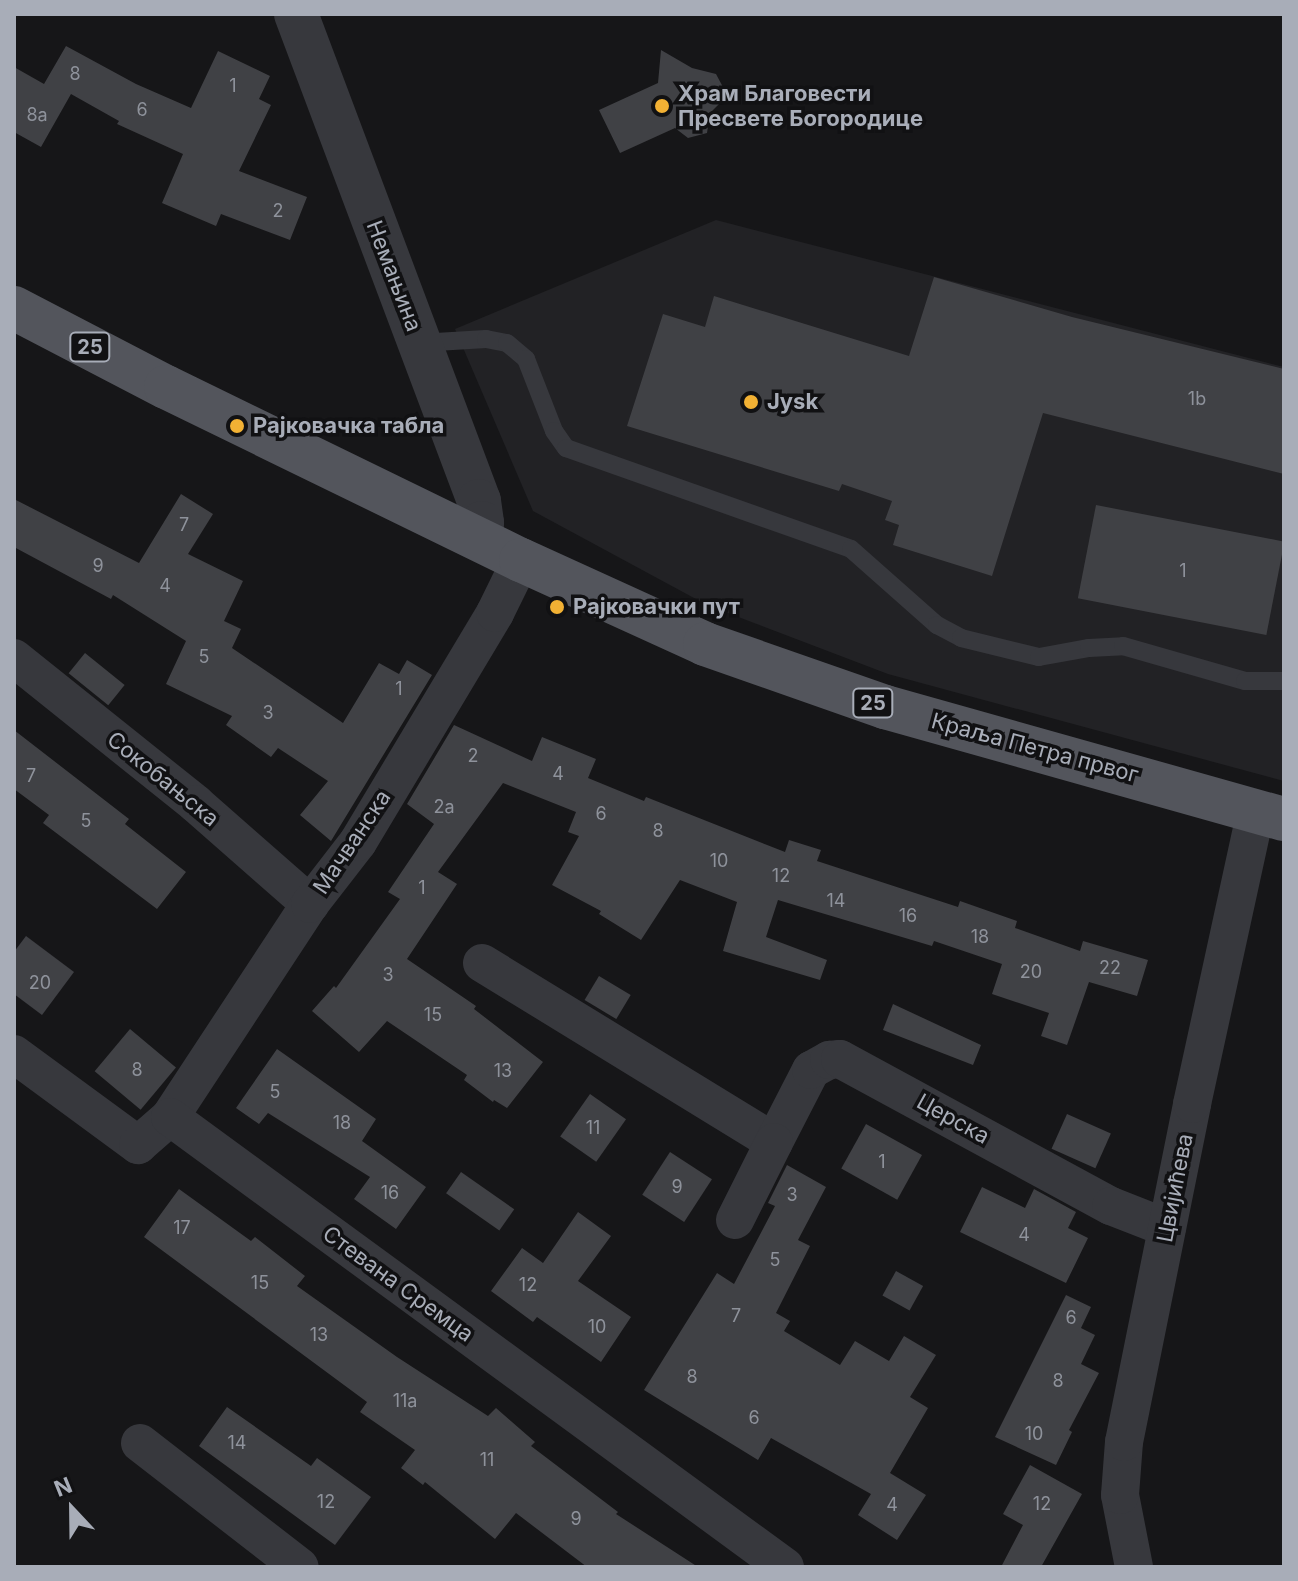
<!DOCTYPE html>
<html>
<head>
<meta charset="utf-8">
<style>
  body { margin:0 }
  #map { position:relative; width:1298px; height:1581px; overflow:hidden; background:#161618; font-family:Inter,sans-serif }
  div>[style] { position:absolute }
  .built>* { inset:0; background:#222225 }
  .building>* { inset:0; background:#404145; transform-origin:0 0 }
  .service>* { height:18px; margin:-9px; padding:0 9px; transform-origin:9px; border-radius:9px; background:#37383d }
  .minor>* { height:38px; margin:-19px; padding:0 19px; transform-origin:19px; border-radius:19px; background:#37383d }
  .tertiary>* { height:44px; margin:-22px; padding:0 22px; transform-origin:22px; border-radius:22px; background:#37383d }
  .primary>* { height:44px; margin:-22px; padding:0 22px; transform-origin:22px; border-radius:22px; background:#53555c }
  .dots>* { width:22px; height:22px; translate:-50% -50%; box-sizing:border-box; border:4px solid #111113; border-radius:50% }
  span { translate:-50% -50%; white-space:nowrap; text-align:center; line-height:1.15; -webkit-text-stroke:7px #111113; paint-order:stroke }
  .number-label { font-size:18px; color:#8e929b }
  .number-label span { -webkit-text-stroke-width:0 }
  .shield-label span { padding:2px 6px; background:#111113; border:2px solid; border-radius:6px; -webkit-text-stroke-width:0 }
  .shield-label { font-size:20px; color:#a8adb8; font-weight:700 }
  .poi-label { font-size:22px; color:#a8adb8; font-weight:700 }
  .left { translate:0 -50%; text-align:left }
  .street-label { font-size:22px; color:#a8adb8 }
  .frame { position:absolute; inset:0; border:16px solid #a8adb8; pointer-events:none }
  .north { position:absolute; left:32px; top:1469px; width:80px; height:80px; -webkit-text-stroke:6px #111113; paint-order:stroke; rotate:338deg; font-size:22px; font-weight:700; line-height:32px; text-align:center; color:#a8adb8 }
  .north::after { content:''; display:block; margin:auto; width:28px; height:36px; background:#a8adb8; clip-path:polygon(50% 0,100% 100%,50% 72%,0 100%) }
</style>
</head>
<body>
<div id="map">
  <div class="built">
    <i style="clip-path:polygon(716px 220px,1284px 367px,1284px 781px,888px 674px,707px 605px,533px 511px,455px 329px)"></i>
  </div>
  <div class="building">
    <i style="clip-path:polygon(66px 46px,136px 84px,191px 108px,218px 51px,270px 76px,259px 99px,271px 105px,239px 171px,307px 197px,290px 240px,221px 214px,216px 226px,162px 203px,183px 154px,117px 124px,119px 121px,71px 94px,41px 147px,14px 132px,14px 67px,44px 84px)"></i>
    <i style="clip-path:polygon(661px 50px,692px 68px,716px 74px,724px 89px,720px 103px,710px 113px,707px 133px,688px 138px,675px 128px,620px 153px,599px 110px,658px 83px)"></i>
    <i style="clip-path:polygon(934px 277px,1072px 317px,1284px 369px,1284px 474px,1043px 413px,992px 576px,893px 545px,899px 525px,885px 520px,892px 501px,842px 484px,839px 491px,627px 426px,663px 314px,705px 327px,714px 296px,909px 356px)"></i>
    <i style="clip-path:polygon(181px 494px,213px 514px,188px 554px,243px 581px,224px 621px,241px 629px,232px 648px,343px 723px,379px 663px,399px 674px,407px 660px,432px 675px,331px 841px,300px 815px,328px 781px,278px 748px,271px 757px,226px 725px,232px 716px,166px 684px,186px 641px,113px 595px,111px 599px,14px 547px,14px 499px,139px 563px)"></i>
    <i style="left:1096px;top:505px;width:192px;height:95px;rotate:11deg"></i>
    <i style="left:85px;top:653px;width:51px;height:26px;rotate:39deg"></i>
    <i style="clip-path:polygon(454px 725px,532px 761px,542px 737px,596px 759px,588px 778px,644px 801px,646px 797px,785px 852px,789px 840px,821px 850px,817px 861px,958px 907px,960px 901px,1017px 921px,1015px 928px,1080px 951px,1083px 941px,1148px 960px,1137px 996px,1089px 982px,1067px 1045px,1041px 1036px,1049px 1013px,992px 994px,1002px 964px,934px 941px,932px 946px,778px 900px,766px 937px,827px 960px,820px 980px,723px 951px,737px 902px,680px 880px,641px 940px,599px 914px,601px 911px,552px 885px,579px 836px,568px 832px,576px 812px,503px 783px,438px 872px,457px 884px,407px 959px,476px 1006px,474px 1009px,543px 1062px,507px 1108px,494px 1100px,493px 1102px,464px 1080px,467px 1075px,387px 1021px,359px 1052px,312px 1011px,334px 986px,336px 988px,400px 899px,388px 892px,434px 824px,407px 804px)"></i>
    <i style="clip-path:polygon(14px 730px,129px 819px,125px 824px,186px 872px,157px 909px,43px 823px,49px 815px,14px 789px)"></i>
    <i style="clip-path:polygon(26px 936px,74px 972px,42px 1015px,14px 994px,14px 952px)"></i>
    <i style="left:599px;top:976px;width:37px;height:28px;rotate:31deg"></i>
    <i style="clip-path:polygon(893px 1004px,981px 1045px,973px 1065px,883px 1030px)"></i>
    <i style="left:130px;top:1029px;width:60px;height:55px;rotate:40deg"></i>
    <i style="clip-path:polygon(277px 1049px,376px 1119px,362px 1141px,426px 1187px,396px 1229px,354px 1199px,370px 1177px,268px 1113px,259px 1124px,236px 1108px)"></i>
    <i style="left:590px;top:1094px;width:44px;height:52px;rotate:35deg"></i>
    <i style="left:1067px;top:1114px;width:48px;height:38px;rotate:24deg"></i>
    <i style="left:866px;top:1124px;width:64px;height:51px;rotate:29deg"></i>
    <i style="left:670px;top:1152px;width:50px;height:51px;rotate:33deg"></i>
    <i style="clip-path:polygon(787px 1165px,826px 1187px,798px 1240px,810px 1246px,776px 1313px,790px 1321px,784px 1331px,840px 1365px,855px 1341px,889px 1361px,904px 1336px,936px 1355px,910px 1397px,928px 1408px,890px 1473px,926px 1495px,897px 1540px,858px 1515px,871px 1494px,771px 1438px,758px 1460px,644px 1390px,717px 1273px,734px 1284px,775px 1206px,768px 1203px)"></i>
    <i style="left:461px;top:1172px;width:65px;height:26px;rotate:35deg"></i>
    <i style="clip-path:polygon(982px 1187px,1025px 1208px,1034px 1189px,1076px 1212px,1068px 1228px,1088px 1238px,1066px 1283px,960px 1232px)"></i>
    <i style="clip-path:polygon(179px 1189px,251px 1241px,255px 1237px,305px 1276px,297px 1286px,397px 1357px,488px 1416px,496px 1408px,535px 1442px,531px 1446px,618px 1512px,616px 1514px,698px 1567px,587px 1567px,516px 1513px,495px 1539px,425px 1482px,423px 1485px,401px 1468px,415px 1450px,360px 1412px,367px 1402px,144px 1237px)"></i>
    <i style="clip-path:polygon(578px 1212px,611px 1236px,578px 1281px,631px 1317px,601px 1362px,537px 1317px,533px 1322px,491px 1291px,522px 1248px,543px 1263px)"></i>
    <i style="left:896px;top:1271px;width:31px;height:28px;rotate:29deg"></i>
    <i style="clip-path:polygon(1066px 1295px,1091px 1307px,1081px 1328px,1095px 1335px,1081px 1364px,1099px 1373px,1069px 1430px,1072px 1432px,1056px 1465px,995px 1437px)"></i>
    <i style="clip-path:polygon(227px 1407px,311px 1466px,317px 1458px,371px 1497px,335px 1545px,199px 1446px)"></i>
    <i style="clip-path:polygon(1030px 1465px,1082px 1494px,1041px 1567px,1001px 1567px,1023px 1525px,1003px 1514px)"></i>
  </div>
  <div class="service">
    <i style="left:419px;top:343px;width:67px;rotate:-3.4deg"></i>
    <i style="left:486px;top:339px;width:21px;rotate:11deg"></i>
    <i style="left:507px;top:343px;width:25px;rotate:40deg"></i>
    <i style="left:526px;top:359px;width:77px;rotate:68.7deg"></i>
    <i style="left:554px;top:431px;width:21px;rotate:55deg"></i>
    <i style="left:566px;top:448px;width:302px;rotate:19.5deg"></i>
    <i style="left:851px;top:549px;width:115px;rotate:41.5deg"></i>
    <i style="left:937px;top:625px;width:27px;rotate:28deg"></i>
    <i style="left:961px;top:638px;width:80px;rotate:13.7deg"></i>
    <i style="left:1039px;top:657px;width:51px;rotate:-10.2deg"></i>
    <i style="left:1089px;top:648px;width:34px;rotate:-3deg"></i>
    <i style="left:1123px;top:646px;width:127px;rotate:16deg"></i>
    <i style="left:1245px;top:681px;width:39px"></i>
  </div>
  <div class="minor">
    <i style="left:14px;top:658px;width:233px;rotate:38.7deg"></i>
    <i style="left:196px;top:804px;width:152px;rotate:41.3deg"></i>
    <i style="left:482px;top:963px;width:342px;rotate:31.5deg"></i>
    <i style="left:774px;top:1142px;width:81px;rotate:-62.8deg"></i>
    <i style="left:811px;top:1070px;width:21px;rotate:-29deg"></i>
    <i style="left:829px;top:1060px;width:11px;rotate:-5deg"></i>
    <i style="left:840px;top:1059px;width:308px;rotate:28.5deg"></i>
    <i style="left:1111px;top:1206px;width:60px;rotate:21.4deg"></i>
    <i style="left:14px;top:1054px;width:154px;rotate:36.3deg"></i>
    <i style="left:138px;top:1145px;width:43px;rotate:-41.2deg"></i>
    <i style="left:170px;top:1117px;width:255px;rotate:-56.7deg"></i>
    <i style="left:310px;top:904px;width:78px;rotate:-52.3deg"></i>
    <i style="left:358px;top:842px;width:267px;rotate:-59.1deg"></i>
    <i style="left:495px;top:613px;width:59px;rotate:-63.9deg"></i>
    <i style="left:170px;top:1117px;width:762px;rotate:36.19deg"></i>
    <i style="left:735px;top:1220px;width:87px;rotate:-63.4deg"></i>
    <i style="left:140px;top:1443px;width:202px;rotate:37.8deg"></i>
    <i style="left:1134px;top:1567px;width:73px;rotate:-101deg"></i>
    <i style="left:1120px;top:1495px;width:53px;rotate:-85.7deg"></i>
    <i style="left:1124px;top:1442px;width:345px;rotate:-78.6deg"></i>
    <i style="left:1192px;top:1104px;width:300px;rotate:-77.7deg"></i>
  </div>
  <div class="tertiary">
    <i style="left:296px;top:14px;width:520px;rotate:69.41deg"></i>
    <i style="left:479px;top:501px;width:22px;rotate:82deg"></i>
    <i style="left:482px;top:523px;width:15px;rotate:101deg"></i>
  </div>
  <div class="primary">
    <i style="left:14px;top:308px;width:171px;rotate:27.5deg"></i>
    <i style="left:166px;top:387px;width:395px;rotate:26deg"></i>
    <i style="left:521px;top:560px;width:202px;rotate:24.5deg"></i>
    <i style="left:705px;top:644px;width:191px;rotate:19.3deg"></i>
    <i style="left:885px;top:707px;width:414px;rotate:15.7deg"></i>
  </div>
  <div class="dots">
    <i style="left:662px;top:106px;background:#f2b134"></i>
    <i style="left:751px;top:402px;background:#f2b134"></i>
    <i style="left:237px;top:426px;background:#f2b134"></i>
    <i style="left:557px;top:607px;background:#f2b134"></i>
  </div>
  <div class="number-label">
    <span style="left:75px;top:74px">8</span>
    <span style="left:233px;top:86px">1</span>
    <span style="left:142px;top:110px">6</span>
    <span style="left:37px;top:115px">8a</span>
    <span style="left:278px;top:211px">2</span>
    <span style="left:1197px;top:399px">1b</span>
    <span style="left:184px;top:525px">7</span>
    <span style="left:98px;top:566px">9</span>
    <span style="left:1183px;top:571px">1</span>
    <span style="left:165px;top:586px">4</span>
    <span style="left:204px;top:657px">5</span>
    <span style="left:399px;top:689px">1</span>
    <span style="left:268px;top:713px">3</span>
    <span style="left:473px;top:756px">2</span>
    <span style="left:558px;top:774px">4</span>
    <span style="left:31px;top:776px">7</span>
    <span style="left:444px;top:807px">2a</span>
    <span style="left:601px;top:814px">6</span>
    <span style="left:86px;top:821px">5</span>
    <span style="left:658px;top:831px">8</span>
    <span style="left:719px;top:861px">10</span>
    <span style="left:781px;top:876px">12</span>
    <span style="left:422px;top:888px">1</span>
    <span style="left:836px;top:901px">14</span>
    <span style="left:908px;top:916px">16</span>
    <span style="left:980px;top:937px">18</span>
    <span style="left:1110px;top:968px">22</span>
    <span style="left:1031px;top:972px">20</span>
    <span style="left:388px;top:975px">3</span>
    <span style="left:40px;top:983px">20</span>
    <span style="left:433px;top:1015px">15</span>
    <span style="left:137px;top:1070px">8</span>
    <span style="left:503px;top:1071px">13</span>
    <span style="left:275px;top:1092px">5</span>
    <span style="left:342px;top:1123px">18</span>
    <span style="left:593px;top:1128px">11</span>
    <span style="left:882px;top:1162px">1</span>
    <span style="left:677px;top:1187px">9</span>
    <span style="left:390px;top:1193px">16</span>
    <span style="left:792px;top:1195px">3</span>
    <span style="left:182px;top:1228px">17</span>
    <span style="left:1024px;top:1235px">4</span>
    <span style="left:775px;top:1260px">5</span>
    <span style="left:260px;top:1283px">15</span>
    <span style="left:528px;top:1285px">12</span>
    <span style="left:736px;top:1316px">7</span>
    <span style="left:1071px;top:1318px">6</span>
    <span style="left:597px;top:1327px">10</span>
    <span style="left:319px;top:1335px">13</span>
    <span style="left:692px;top:1377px">8</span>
    <span style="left:1058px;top:1381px">8</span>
    <span style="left:405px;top:1401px">11a</span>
    <span style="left:754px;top:1418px">6</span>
    <span style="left:1034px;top:1434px">10</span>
    <span style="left:237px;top:1443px">14</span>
    <span style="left:487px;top:1460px">11</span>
    <span style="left:326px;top:1502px">12</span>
    <span style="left:1042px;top:1504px">12</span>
    <span style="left:892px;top:1505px">4</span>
    <span style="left:576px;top:1519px">9</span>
  </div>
  <div class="shield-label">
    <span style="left:90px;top:347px">25</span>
    <span style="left:873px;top:703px">25</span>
  </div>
  <div class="poi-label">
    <span class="left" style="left:678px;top:106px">Храм Благовести<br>Пресвете Богородице</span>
    <span class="left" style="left:767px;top:402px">Jysk</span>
    <span class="left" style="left:253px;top:426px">Рајковачка табла</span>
    <span class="left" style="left:573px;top:607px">Рајковачки пут</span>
  </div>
  <div class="street-label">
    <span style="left:394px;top:276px;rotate:69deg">Немањина</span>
    <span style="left:1035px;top:748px;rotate:15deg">Краља Петра првог</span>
    <span style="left:163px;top:779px;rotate:39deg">Сокобањска</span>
    <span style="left:352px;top:842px;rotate:-56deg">Мачванска</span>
    <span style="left:953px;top:1119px;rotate:29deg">Церска</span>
    <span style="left:1175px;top:1188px;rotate:-79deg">Цвијићева</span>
    <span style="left:398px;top:1284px;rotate:36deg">Стевана Сремца</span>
  </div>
  <div class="frame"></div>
  <div class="north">N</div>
</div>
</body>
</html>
